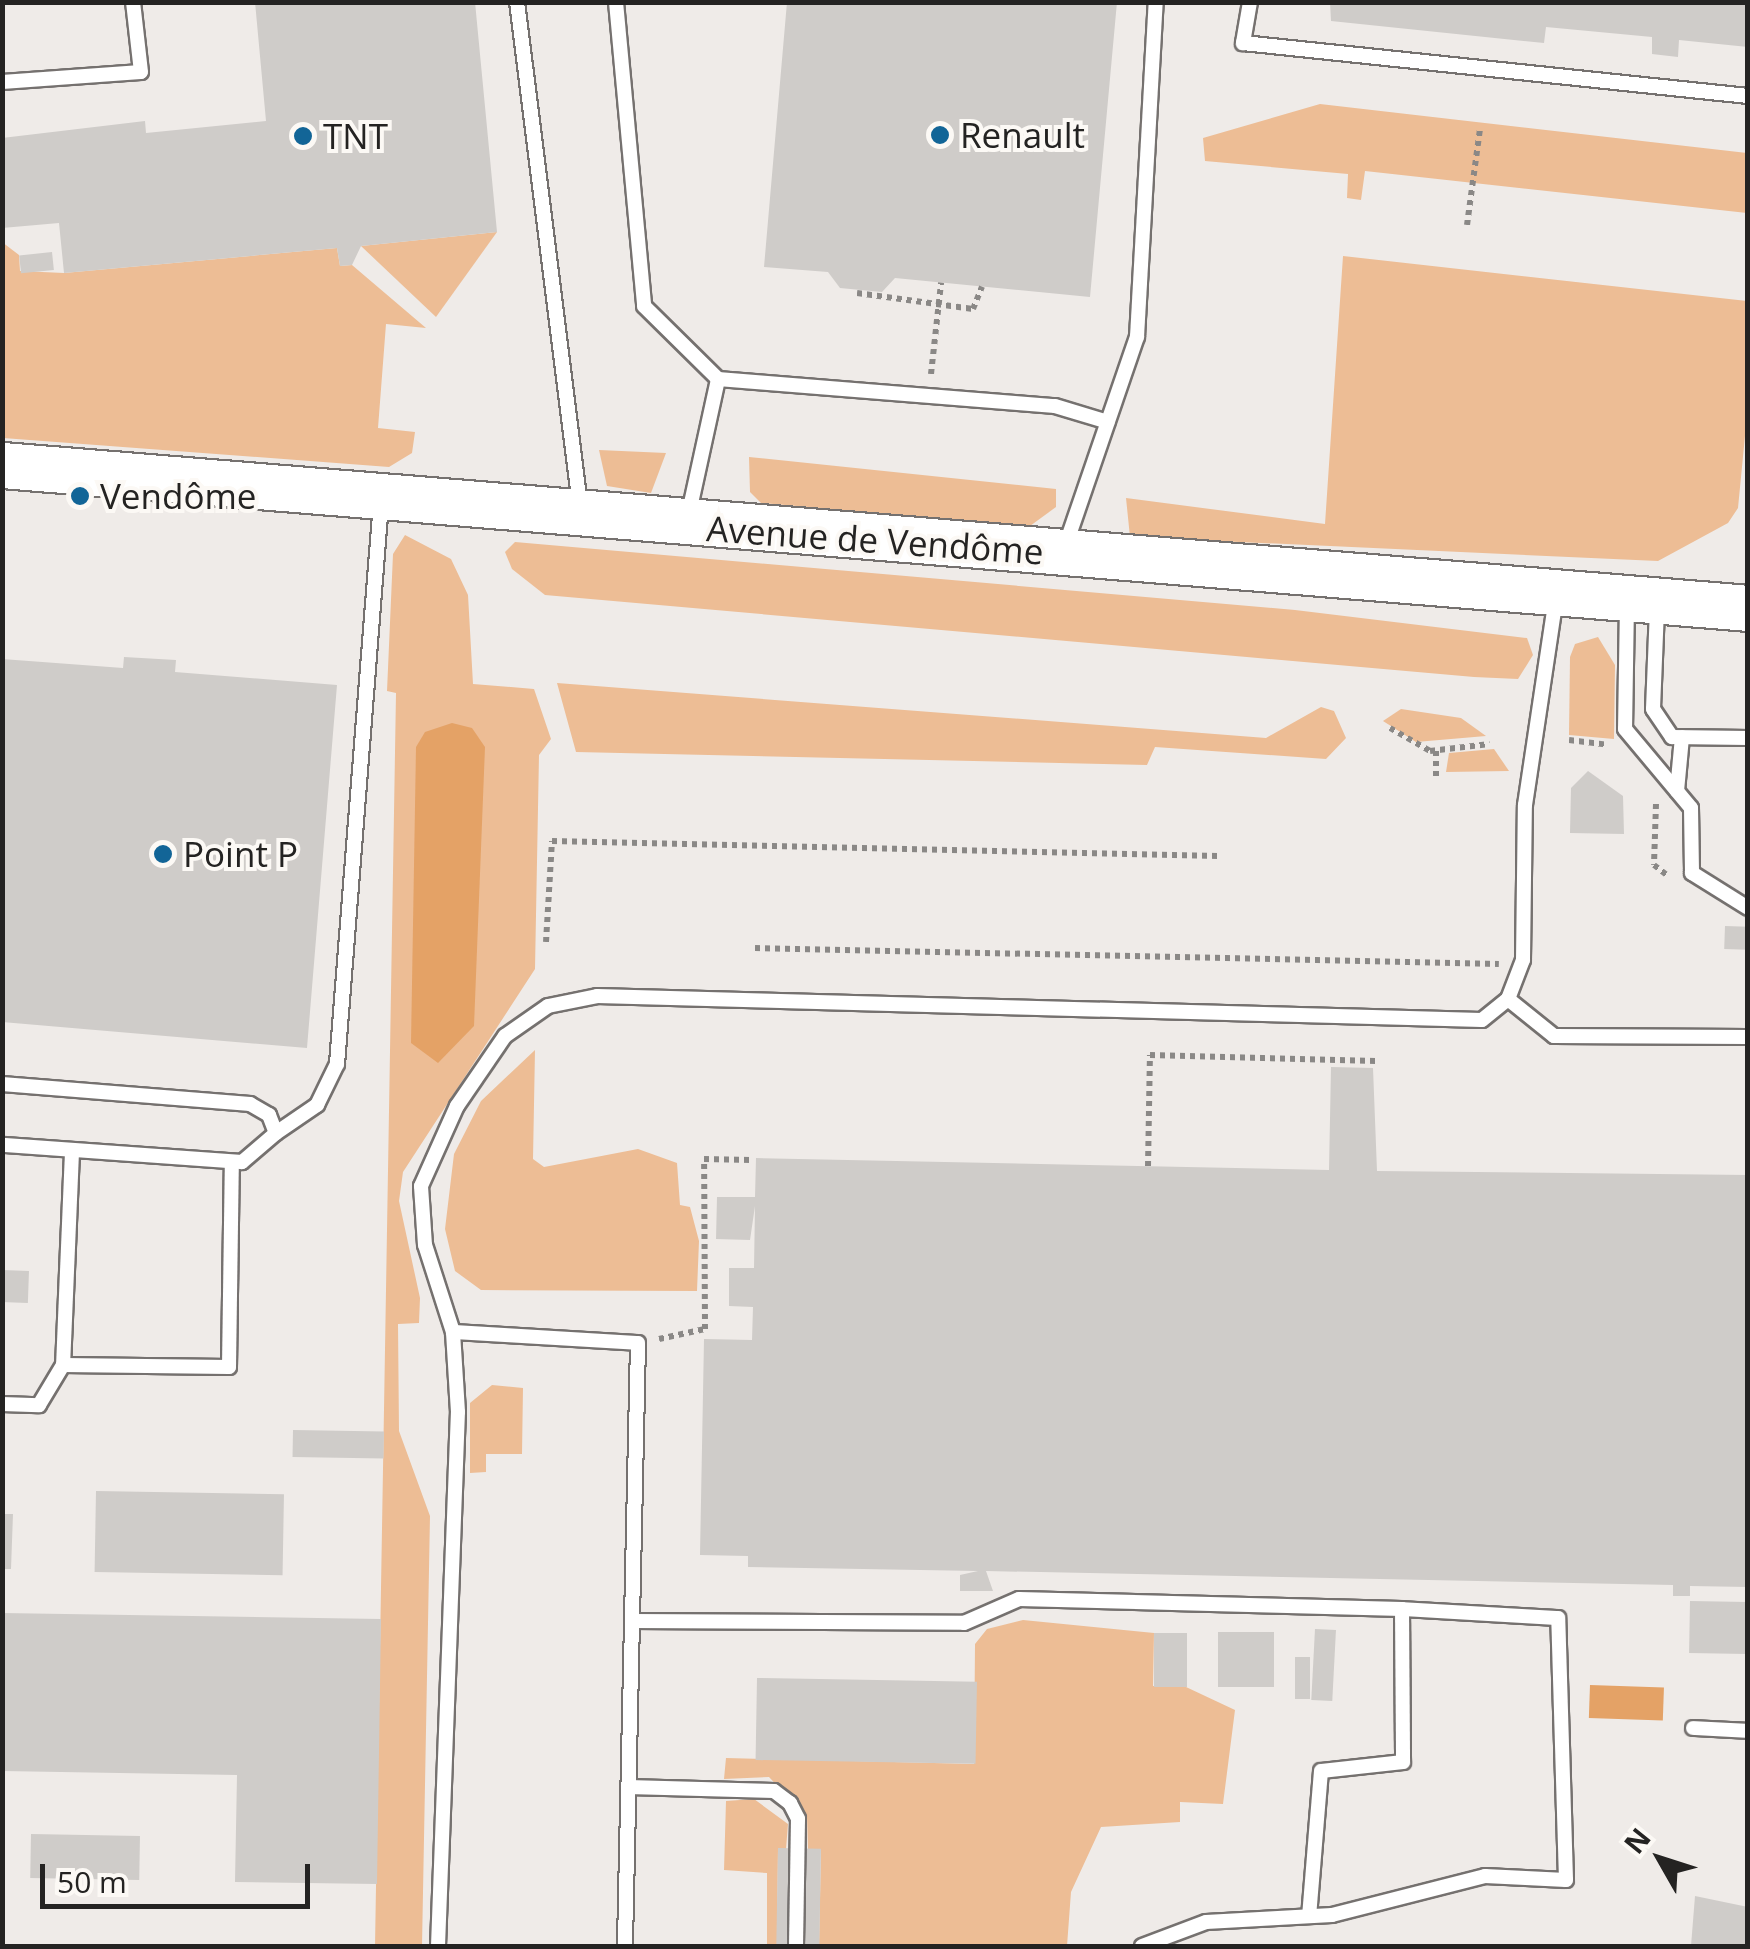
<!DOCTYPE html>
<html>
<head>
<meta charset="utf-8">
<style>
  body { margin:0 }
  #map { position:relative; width:1750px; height:1949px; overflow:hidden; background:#efebe8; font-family:"Open Sans",sans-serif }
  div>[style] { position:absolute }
  .green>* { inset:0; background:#edbd95 }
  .water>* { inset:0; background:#e4a266; transform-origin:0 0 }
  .building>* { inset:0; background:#cfccc9; transform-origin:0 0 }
  .path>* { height:6px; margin-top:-3px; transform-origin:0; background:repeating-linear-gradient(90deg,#8a8886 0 5px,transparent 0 10px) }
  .roads { filter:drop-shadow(2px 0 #75716f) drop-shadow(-2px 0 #75716f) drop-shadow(0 2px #75716f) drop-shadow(0 -2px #75716f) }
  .lane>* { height:14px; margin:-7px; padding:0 7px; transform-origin:7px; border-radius:7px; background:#fff }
  .primary>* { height:45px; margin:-22.5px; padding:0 22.5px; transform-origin:22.5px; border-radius:22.5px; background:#fff }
  .dots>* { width:28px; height:28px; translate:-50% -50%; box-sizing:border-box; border:5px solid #fcf9f5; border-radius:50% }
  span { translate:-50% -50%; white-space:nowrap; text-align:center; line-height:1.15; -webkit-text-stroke:8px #fcf9f5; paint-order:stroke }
  .poi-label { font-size:35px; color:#242322 }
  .left { translate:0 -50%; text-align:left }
  .street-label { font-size:35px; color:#242322 }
  .frame { position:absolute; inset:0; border:5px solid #242322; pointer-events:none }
  .north { position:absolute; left:1610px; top:1809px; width:100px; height:100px; -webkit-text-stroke:8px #fcf9f5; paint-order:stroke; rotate:309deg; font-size:28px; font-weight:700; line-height:40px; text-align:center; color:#242322 }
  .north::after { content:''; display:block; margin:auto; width:35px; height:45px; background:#242322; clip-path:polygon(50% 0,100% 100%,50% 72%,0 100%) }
  .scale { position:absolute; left:40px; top:1864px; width:270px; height:45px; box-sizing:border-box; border:5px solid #242322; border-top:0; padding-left:12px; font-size:30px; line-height:35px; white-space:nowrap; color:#242322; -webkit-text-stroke:8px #fcf9f5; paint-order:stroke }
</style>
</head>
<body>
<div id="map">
  <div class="green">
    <i style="clip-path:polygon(1320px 104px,1747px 153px,1747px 213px,1365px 171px,1361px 200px,1347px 198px,1348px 174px,1205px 161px,1203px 138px)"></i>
    <i style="clip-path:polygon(497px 232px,436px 317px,361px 246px)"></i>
    <i style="clip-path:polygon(2px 242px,19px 255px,20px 271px,64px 273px,337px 248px,340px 266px,352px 265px,426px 328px,386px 324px,378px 428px,415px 432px,412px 453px,389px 467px,3px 438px)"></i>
    <i style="clip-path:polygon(1343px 256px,1747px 301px,1748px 405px,1738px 508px,1728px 523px,1658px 561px,1130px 537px,1126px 498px,1325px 524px)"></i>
    <i style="clip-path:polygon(599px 450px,666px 453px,651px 493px,607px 486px)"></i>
    <i style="clip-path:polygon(749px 457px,1056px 489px,1056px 507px,1030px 526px,761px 503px,750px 492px)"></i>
    <i style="clip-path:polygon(405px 535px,451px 559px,468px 595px,473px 684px,534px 689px,551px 739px,539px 755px,535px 969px,403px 1172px,399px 1201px,420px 1298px,419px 1323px,398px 1324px,399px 1431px,430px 1516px,422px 1946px,375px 1946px,396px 693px,387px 691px,393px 554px)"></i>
    <i style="clip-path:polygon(515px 542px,1295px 610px,1527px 638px,1533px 655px,1518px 679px,1474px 677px,545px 595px,512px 569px,505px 552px)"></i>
    <i style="clip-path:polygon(1598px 637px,1615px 665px,1614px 739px,1569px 735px,1570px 657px,1575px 644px)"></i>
    <i style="clip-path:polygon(557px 683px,1266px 738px,1321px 707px,1334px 711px,1346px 738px,1326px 759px,1155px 747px,1147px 765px,576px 752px)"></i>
    <i style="clip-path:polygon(1401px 709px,1461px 718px,1486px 736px,1416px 742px,1383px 721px)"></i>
    <i style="clip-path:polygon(1494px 749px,1509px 771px,1446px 772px,1449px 753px)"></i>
    <i style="clip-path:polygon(535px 1050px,533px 1159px,544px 1167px,638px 1149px,677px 1163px,680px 1205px,690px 1207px,699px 1241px,697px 1291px,481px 1290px,455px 1271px,445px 1229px,454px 1154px,481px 1101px)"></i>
    <i style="clip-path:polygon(492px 1385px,523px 1388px,522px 1454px,486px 1454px,486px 1472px,470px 1473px,470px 1403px)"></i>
    <i style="clip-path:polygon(1023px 1620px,1154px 1633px,1153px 1686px,1186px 1687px,1235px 1710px,1223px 1804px,1180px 1802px,1180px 1822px,1101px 1827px,1071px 1892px,1067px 1946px,819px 1946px,821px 1850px,808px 1849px,807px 1817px,769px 1777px,724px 1779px,726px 1758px,974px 1764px,975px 1644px,987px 1629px)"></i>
    <i style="clip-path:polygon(754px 1799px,788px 1824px,786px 1849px,778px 1849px,777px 1946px,767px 1946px,767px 1873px,724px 1870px,726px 1801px)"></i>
  </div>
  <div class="water">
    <i style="clip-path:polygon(452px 723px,472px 728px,485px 747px,474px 1026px,438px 1063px,411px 1043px,416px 747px,425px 732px)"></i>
    <i style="left:1590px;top:1685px;width:74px;height:33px;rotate:2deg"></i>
  </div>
  <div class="building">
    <i style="clip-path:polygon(255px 2px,475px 2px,497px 232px,361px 246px,352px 265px,340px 266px,337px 248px,64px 273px,59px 223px,2px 228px,2px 138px,145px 121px,146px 133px,266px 121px)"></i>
    <i style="clip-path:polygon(787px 2px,1117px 2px,1090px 297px,895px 278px,882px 292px,840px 288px,828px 272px,764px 267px)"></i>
    <i style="clip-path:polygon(1330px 2px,1748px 2px,1748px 47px,1679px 40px,1678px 57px,1652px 54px,1652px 37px,1546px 27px,1544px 43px,1331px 21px)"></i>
    <i style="left:52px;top:252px;width:18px;height:33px;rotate:84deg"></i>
    <i style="clip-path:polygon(124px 657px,176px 660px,175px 672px,337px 685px,307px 1048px,2px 1022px,2px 659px,123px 668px)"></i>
    <i style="clip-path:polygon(1588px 771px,1623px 796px,1624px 834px,1570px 833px,1571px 788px)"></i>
    <i style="left:1725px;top:926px;width:23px;height:23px;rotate:2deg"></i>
    <i style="clip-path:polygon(1331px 1067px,1373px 1068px,1377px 1171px,1748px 1175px,1748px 1587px,1690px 1586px,1690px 1596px,1673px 1596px,1673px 1585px,986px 1571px,993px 1591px,960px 1591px,960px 1575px,978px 1571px,748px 1567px,748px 1556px,700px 1555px,704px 1339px,752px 1340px,753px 1307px,729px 1306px,729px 1268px,754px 1268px,755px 1206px,750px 1240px,716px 1239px,717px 1197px,755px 1197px,756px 1158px,1329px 1170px)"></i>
    <i style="left:2px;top:1270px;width:27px;height:32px;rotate:2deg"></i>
    <i style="left:293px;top:1430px;width:91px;height:27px;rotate:1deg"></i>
    <i style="left:96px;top:1491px;width:188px;height:81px;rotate:1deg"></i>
    <i style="clip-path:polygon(2px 1514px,13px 1514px,11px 1569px,2px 1569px)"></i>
    <i style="left:1690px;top:1601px;width:58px;height:52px;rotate:1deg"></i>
    <i style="clip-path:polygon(2px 1613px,381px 1619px,377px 1884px,235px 1882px,237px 1775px,2px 1771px)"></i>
    <i style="left:1315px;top:1629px;width:21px;height:71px;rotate:3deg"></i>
    <i style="left:1218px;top:1632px;width:56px;height:55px"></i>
    <i style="left:1154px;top:1633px;width:33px;height:54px"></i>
    <i style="left:1295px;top:1657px;width:15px;height:42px"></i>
    <i style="left:757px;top:1678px;width:220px;height:82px;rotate:1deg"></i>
    <i style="left:31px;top:1834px;width:109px;height:44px;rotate:1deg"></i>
    <i style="left:778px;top:1848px;width:43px;height:98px;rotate:1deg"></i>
    <i style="clip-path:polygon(1695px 1896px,1748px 1907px,1748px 1946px,1691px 1946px)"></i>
  </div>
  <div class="path">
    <i style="left:1467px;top:225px;width:97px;rotate:-82.3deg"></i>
    <i style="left:857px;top:293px;width:117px;rotate:7.9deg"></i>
    <i style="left:973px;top:309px;width:24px;rotate:-68deg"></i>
    <i style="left:931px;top:374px;width:92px;rotate:-83.7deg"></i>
    <i style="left:1390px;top:728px;width:46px;rotate:29.9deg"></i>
    <i style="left:1430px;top:751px;width:60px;rotate:-6.7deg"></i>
    <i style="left:1569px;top:740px;width:38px;rotate:7deg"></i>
    <i style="left:1436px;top:751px;width:27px;rotate:90deg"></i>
    <i style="left:1656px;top:804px;width:61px;rotate:91.9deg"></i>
    <i style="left:1654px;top:865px;width:16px;rotate:38deg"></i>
    <i style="left:546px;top:942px;width:101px;rotate:-86.6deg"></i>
    <i style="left:552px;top:841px;width:666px;rotate:1.29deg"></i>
    <i style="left:755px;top:948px;width:744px;rotate:1.23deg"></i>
    <i style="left:1148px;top:1166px;width:111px;rotate:-89deg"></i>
    <i style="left:1150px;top:1055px;width:226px;rotate:1.5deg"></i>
    <i style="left:659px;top:1339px;width:47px;rotate:-12.3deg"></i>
    <i style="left:705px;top:1329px;width:170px;rotate:-90.3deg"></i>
    <i style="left:704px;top:1159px;width:47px;rotate:1.2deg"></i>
  </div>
  <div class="roads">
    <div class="lane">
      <i style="left:517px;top:2px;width:507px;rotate:82.86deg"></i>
      <i style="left:616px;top:2px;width:305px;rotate:84.7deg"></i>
      <i style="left:644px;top:306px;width:104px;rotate:44.6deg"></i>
      <i style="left:1250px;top:2px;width:42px;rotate:99.7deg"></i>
      <i style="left:1243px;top:43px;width:508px;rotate:5.99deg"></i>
      <i style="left:2px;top:82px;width:139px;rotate:-4.1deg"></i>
      <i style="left:141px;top:72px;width:70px;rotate:-96.5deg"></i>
      <i style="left:688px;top:517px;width:141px;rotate:-77.7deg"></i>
      <i style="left:718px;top:379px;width:338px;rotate:4.6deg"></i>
      <i style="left:1055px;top:406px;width:55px;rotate:16.8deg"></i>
      <i style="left:1066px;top:544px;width:219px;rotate:-71.1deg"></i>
      <i style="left:1137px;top:337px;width:336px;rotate:-86.8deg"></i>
      <i style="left:1627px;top:603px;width:126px;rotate:90.9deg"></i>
      <i style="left:1625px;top:729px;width:103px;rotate:50.1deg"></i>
      <i style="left:1691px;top:808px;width:65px;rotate:89.1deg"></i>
      <i style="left:1692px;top:873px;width:66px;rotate:32deg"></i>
      <i style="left:1657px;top:609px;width:100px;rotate:92.3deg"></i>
      <i style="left:1653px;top:709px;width:34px;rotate:56deg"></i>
      <i style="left:1672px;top:737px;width:76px;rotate:0.8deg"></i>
      <i style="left:1677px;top:791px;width:54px;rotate:-84.7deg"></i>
      <i style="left:1508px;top:999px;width:59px;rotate:38.8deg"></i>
      <i style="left:1554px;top:1036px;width:194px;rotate:0.3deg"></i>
      <i style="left:2px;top:1084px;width:249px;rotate:4.6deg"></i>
      <i style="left:250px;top:1104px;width:22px;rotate:30deg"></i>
      <i style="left:269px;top:1115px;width:19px;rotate:69deg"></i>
      <i style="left:276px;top:1133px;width:45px;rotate:139.5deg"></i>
      <i style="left:242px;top:1162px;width:241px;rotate:-175.9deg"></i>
      <i style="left:276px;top:1133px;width:50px;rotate:-34.3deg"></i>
      <i style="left:317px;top:1105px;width:46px;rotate:-64deg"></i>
      <i style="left:337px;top:1064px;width:564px;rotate:-85.52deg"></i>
      <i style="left:72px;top:1152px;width:213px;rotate:92.4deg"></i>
      <i style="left:63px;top:1365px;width:166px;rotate:0.7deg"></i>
      <i style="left:229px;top:1367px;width:205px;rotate:-89.2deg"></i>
      <i style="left:453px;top:1332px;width:185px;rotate:3.4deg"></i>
      <i style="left:638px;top:1343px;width:603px;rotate:91.24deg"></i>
      <i style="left:2px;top:1404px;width:37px;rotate:2deg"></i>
      <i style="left:39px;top:1405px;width:47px;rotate:-59deg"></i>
      <i style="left:632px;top:1621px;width:332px;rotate:0.3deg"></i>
      <i style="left:964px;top:1623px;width:60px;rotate:-23.6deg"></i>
      <i style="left:1019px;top:1599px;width:383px;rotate:1.5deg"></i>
      <i style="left:1693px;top:1728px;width:55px;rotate:3.1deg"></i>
      <i style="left:628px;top:1787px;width:146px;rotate:1.6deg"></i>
      <i style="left:774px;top:1791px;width:20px;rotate:37deg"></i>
      <i style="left:790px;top:1803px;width:18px;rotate:63deg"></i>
      <i style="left:798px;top:1819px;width:127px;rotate:90.9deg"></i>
      <i style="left:438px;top:1946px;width:534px;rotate:-87.86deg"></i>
      <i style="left:458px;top:1412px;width:80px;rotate:-93.6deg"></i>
      <i style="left:453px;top:1332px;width:91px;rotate:-107.8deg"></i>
      <i style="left:425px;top:1245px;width:59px;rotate:-93.9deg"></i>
      <i style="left:421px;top:1186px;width:88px;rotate:-65.8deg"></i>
      <i style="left:457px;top:1106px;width:85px;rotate:-55.6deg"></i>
      <i style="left:505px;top:1036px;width:52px;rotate:-34.9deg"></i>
      <i style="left:548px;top:1006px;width:50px;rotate:-11.5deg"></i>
      <i style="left:597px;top:996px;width:885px;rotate:1.55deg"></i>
      <i style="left:1482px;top:1020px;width:33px;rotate:-39deg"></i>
      <i style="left:1508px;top:999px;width:42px;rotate:-69deg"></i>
      <i style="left:1523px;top:960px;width:155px;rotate:-89.3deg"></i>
      <i style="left:1525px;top:805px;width:210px;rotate:-81.5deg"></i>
      <i style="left:1142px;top:1946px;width:68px;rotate:-20.6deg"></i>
      <i style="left:1206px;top:1922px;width:126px;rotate:-3.2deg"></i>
      <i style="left:1332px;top:1915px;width:158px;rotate:-14.3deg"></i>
      <i style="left:1485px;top:1876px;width:81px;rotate:2.8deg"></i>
      <i style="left:1566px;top:1880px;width:262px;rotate:-91.7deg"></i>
      <i style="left:1558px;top:1618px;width:156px;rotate:-176.7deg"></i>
      <i style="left:1402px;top:1609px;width:153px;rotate:89.6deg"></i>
      <i style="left:1403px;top:1762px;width:82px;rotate:173.7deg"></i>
      <i style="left:1321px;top:1771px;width:145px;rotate:94.7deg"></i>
    </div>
    <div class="primary">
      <i style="left:2px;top:465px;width:1752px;rotate:4.68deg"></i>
    </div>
  </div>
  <div class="dots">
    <i style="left:940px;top:135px;background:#126597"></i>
    <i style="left:303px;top:136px;background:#126597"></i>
    <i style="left:80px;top:496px;background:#126597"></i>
    <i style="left:163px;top:854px;background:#126597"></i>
  </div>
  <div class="poi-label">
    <span class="left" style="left:960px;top:135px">Renault</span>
    <span class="left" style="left:323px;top:136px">TNT</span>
    <span class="left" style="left:100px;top:496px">Vendôme</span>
    <span class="left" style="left:183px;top:854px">Point P</span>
  </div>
  <div class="street-label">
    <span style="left:875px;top:540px;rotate:4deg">Avenue de Vendôme</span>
  </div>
  <div class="frame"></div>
  <div class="north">N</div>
  <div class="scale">50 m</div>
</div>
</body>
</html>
